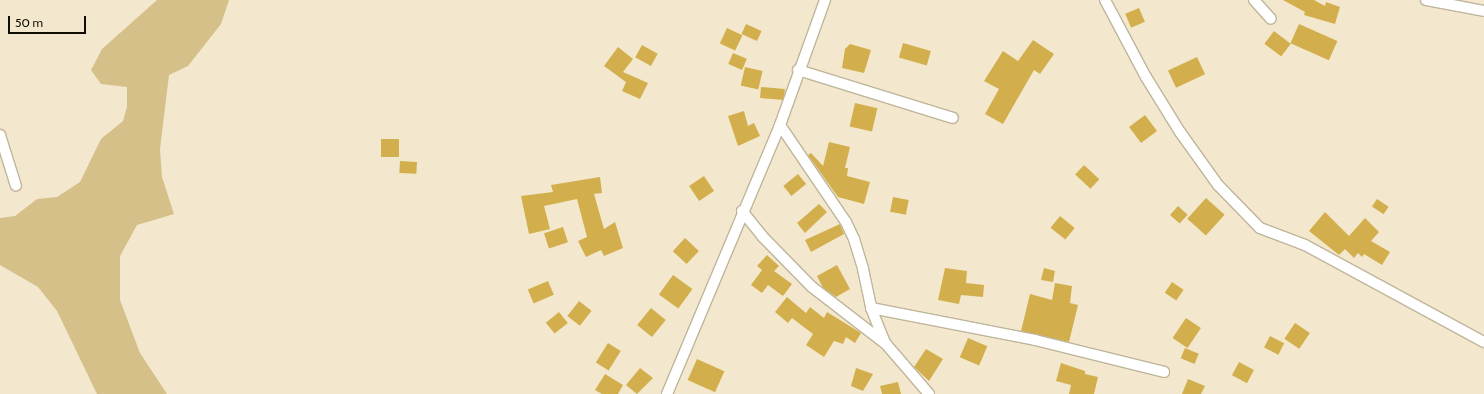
<!DOCTYPE html>
<html>
<head>
<meta charset="utf-8">
<style>
  body { margin:0 }
  #map { position:relative; width:1484px; height:394px; overflow:hidden; background:#f3e8cd; font-family:Cabin,sans-serif }
  div>[style] { position:absolute }
  .green>* { inset:0; background:#d5c089 }
  .building>* { inset:0; background:#d2af4c; transform-origin:0 0 }
  .roads { filter:drop-shadow(1px 0 #bfb59b) drop-shadow(-1px 0 #bfb59b) drop-shadow(0 1px #bfb59b) drop-shadow(0 -1px #bfb59b) }
  .minor>* { height:10px; margin:-5px; padding:0 5px; transform-origin:5px; border-radius:5px; background:#fff }
  span { translate:-50% -50%; white-space:nowrap; text-align:center; line-height:1.15; -webkit-text-stroke:4px #f3e8cd; paint-order:stroke }
  .scale { position:absolute; left:8px; top:16px; width:78px; height:18px; box-sizing:border-box; border:2px solid #100d04; border-top:0; padding-left:5px; font-size:12px; line-height:14px; white-space:nowrap; color:#100d04; -webkit-text-stroke:3px #f3e8cd; paint-order:stroke }
</style>
</head>
<body>
<div id="map">
  <div class="green">
    <i style="clip-path:polygon(157px 0,229px 0,221px 24px,188px 66px,169px 75px,160px 149px,162px 177px,174px 214px,137px 225px,120px 256px,120px 300px,140px 353px,167px 394px,97px 394px,57px 311px,38px 287px,0 265px,0 218px,15px 216px,37px 199px,57px 197px,80px 182px,101px 139px,123px 121px,127px 107px,127px 87px,101px 84px,91px 70px,102px 49px)"></i>
  </div>
  <div class="building">
    <i style="clip-path:polygon(1283px 0,1314px 0,1325px 6px,1326px 2px,1340px 7px,1335px 24px,1304px 15px,1305px 12px)"></i>
    <i style="left:1139px;top:8px;width:15px;height:15px;rotate:67deg"></i>
    <i style="left:746px;top:24px;width:17px;height:11px;rotate:24deg"></i>
    <i style="left:1299px;top:24px;width:42px;height:21px;rotate:24deg"></i>
    <i style="left:727px;top:28px;width:17px;height:17px;rotate:25deg"></i>
    <i style="left:1274px;top:31px;width:21px;height:16px;rotate:37deg"></i>
    <i style="clip-path:polygon(1033px 40px,1054px 54px,1040px 74px,1034px 70px,1003px 124px,985px 114px,999px 89px,984px 81px,1003px 51px,1018px 61px)"></i>
    <i style="left:903px;top:43px;width:29px;height:15px;rotate:16deg"></i>
    <i style="clip-path:polygon(850px 44px,871px 50px,864px 73px,842px 68px,845px 49px)"></i>
    <i style="left:642px;top:45px;width:18px;height:14px;rotate:29deg"></i>
    <i style="clip-path:polygon(618px 47px,633px 59px,623px 72px,648px 83px,640px 99px,622px 91px,626px 82px,604px 66px)"></i>
    <i style="left:733px;top:53px;width:15px;height:12px;rotate:23deg"></i>
    <i style="left:1197px;top:57px;width:19px;height:32px;rotate:65deg"></i>
    <i style="left:745px;top:67px;width:18px;height:19px;rotate:13deg"></i>
    <i style="left:761px;top:87px;width:24px;height:11px;rotate:5deg"></i>
    <i style="left:855px;top:103px;width:23px;height:24px;rotate:13deg"></i>
    <i style="clip-path:polygon(744px 111px,748px 126px,754px 123px,760px 136px,738px 146px,728px 116px)"></i>
    <i style="left:1145px;top:115px;width:20px;height:20px;rotate:53deg"></i>
    <i style="left:381px;top:139px;width:18px;height:18px"></i>
    <i style="clip-path:polygon(829px 142px,850px 147px,845px 168px,848px 168px,847px 176px,870px 182px,864px 204px,838px 197px,808px 155px,811px 153px,823px 166px)"></i>
    <i style="left:400px;top:161px;width:17px;height:12px;rotate:3deg"></i>
    <i style="left:1084px;top:165px;width:21px;height:13px;rotate:43deg"></i>
    <i style="left:798px;top:174px;width:13px;height:19px;rotate:51deg"></i>
    <i style="left:704px;top:176px;width:18px;height:18px;rotate:56deg"></i>
    <i style="clip-path:polygon(600px 177px,602px 193px,594px 194px,604px 229px,615px 222px,623px 248px,604px 256px,601px 250px,586px 257px,578px 241px,587px 237px,577px 199px,544px 206px,550px 229px,529px 234px,521px 196px,553px 192px,551px 185px)"></i>
    <i style="left:893px;top:197px;width:16px;height:15px;rotate:11deg"></i>
    <i style="left:1206px;top:198px;width:25px;height:28px;rotate:42deg"></i>
    <i style="left:1377px;top:199px;width:14px;height:9px;rotate:34deg"></i>
    <i style="clip-path:polygon(819px 204px,827px 212px,805px 233px,797px 223px)"></i>
    <i style="left:1178px;top:206px;width:13px;height:12px;rotate:42deg"></i>
    <i style="clip-path:polygon(1325px 212px,1349px 236px,1365px 218px,1379px 232px,1371px 241px,1390px 252px,1382px 265px,1364px 254px,1362px 257px,1358px 253px,1354px 258px,1345px 249px,1339px 255px,1309px 231px)"></i>
    <i style="left:1060px;top:216px;width:19px;height:15px;rotate:39deg"></i>
    <i style="clip-path:polygon(840px 224px,844px 234px,811px 252px,805px 240px)"></i>
    <i style="left:563px;top:227px;width:16px;height:20px;rotate:72deg"></i>
    <i style="left:685px;top:238px;width:19px;height:18px;rotate:43deg"></i>
    <i style="clip-path:polygon(767px 255px,779px 266px,774px 271px,792px 284px,783px 296px,768px 285px,762px 293px,751px 285px,762px 270px,757px 266px)"></i>
    <i style="clip-path:polygon(837px 265px,850px 289px,836px 297px,823px 288px,817px 276px)"></i>
    <i style="clip-path:polygon(945px 268px,967px 271px,966px 283px,984px 285px,983px 297px,961px 295px,959px 304px,938px 300px)"></i>
    <i style="clip-path:polygon(1044px 268px,1055px 271px,1053px 282px,1041px 280px)"></i>
    <i style="left:673px;top:275px;width:24px;height:24px;rotate:36deg"></i>
    <i style="left:548px;top:281px;width:15px;height:22px;rotate:67deg"></i>
    <i style="left:1172px;top:282px;width:14px;height:13px;rotate:34deg"></i>
    <i style="clip-path:polygon(1055px 283px,1072px 286px,1070px 303px,1078px 305px,1069px 342px,1021px 331px,1030px 294px,1052px 300px)"></i>
    <i style="clip-path:polygon(787px 297px,806px 313px,810px 307px,824px 318px,827px 312px,861px 333px,855px 343px,846px 337px,843px 344px,834px 341px,824px 357px,806px 345px,813px 334px,792px 318px,788px 323px,775px 312px)"></i>
    <i style="left:579px;top:301px;width:16px;height:19px;rotate:38deg"></i>
    <i style="left:651px;top:308px;width:19px;height:22px;rotate:39deg"></i>
    <i style="left:559px;top:312px;width:14px;height:17px;rotate:51deg"></i>
    <i style="left:1186px;top:318px;width:18px;height:24px;rotate:34deg"></i>
    <i style="left:1295px;top:323px;width:18px;height:19px;rotate:34deg"></i>
    <i style="left:1270px;top:336px;width:16px;height:13px;rotate:27deg"></i>
    <i style="left:968px;top:338px;width:21px;height:21px;rotate:23deg"></i>
    <i style="left:608px;top:343px;width:15px;height:23px;rotate:32deg"></i>
    <i style="left:1185px;top:348px;width:15px;height:11px;rotate:23deg"></i>
    <i style="clip-path:polygon(926px 349px,943px 359px,929px 381px,914px 367px)"></i>
    <i style="left:697px;top:359px;width:30px;height:23px;rotate:24deg"></i>
    <i style="left:1239px;top:362px;width:17px;height:15px;rotate:28deg"></i>
    <i style="clip-path:polygon(1061px 363px,1085px 371px,1085px 374px,1098px 377px,1094px 394px,1069px 394px,1071px 385px,1056px 381px)"></i>
    <i style="clip-path:polygon(640px 368px,653px 378px,637px 394px,626px 385px)"></i>
    <i style="clip-path:polygon(856px 368px,873px 374px,863px 391px,851px 386px)"></i>
    <i style="clip-path:polygon(605px 374px,623px 385px,618px 394px,602px 394px,595px 390px)"></i>
    <i style="clip-path:polygon(1188px 379px,1205px 386px,1201px 394px,1182px 394px)"></i>
    <i style="clip-path:polygon(898px 382px,901px 394px,882px 394px,880px 386px)"></i>
  </div>
  <div class="roads">
    <div class="minor">
      <i style="left:1105px;top:0;width:87px;rotate:62deg"></i>
      <i style="left:1146px;top:77px;width:65px;rotate:58.3deg"></i>
      <i style="left:1180px;top:132px;width:65px;rotate:54.4deg"></i>
      <i style="left:1218px;top:185px;width:60px;rotate:45.7deg"></i>
      <i style="left:1260px;top:228px;width:48px;rotate:20.7deg"></i>
      <i style="left:1305px;top:245px;width:204px;rotate:28.5deg"></i>
      <i style="left:1254px;top:0;width:25px;rotate:48deg"></i>
      <i style="left:1426px;top:0;width:59px;rotate:10.7deg"></i>
      <i style="left:798px;top:70px;width:162px;rotate:17.2deg"></i>
      <i style="left:780px;top:125px;width:117px;rotate:55.8deg"></i>
      <i style="left:846px;top:222px;width:19px;rotate:65deg"></i>
      <i style="left:854px;top:239px;width:31px;rotate:73deg"></i>
      <i style="left:863px;top:269px;width:40px;rotate:78deg"></i>
      <i style="left:871px;top:308px;width:37px;rotate:68deg"></i>
      <i style="left:0;top:135px;width:53px;rotate:72.6deg"></i>
      <i style="left:742px;top:211px;width:32px;rotate:51deg"></i>
      <i style="left:762px;top:236px;width:71px;rotate:45.6deg"></i>
      <i style="left:812px;top:287px;width:93px;rotate:37.6deg"></i>
      <i style="left:886px;top:344px;width:66px;rotate:49.3deg"></i>
      <i style="left:871px;top:308px;width:167px;rotate:11deg"></i>
      <i style="left:1035px;top:340px;width:133px;rotate:13.9deg"></i>
      <i style="left:667px;top:394px;width:292px;rotate:-67.2deg"></i>
      <i style="left:780px;top:125px;width:133px;rotate:-70.2deg"></i>
    </div>
  </div>
  <div class="scale">50 m</div>
</div>
</body>
</html>
